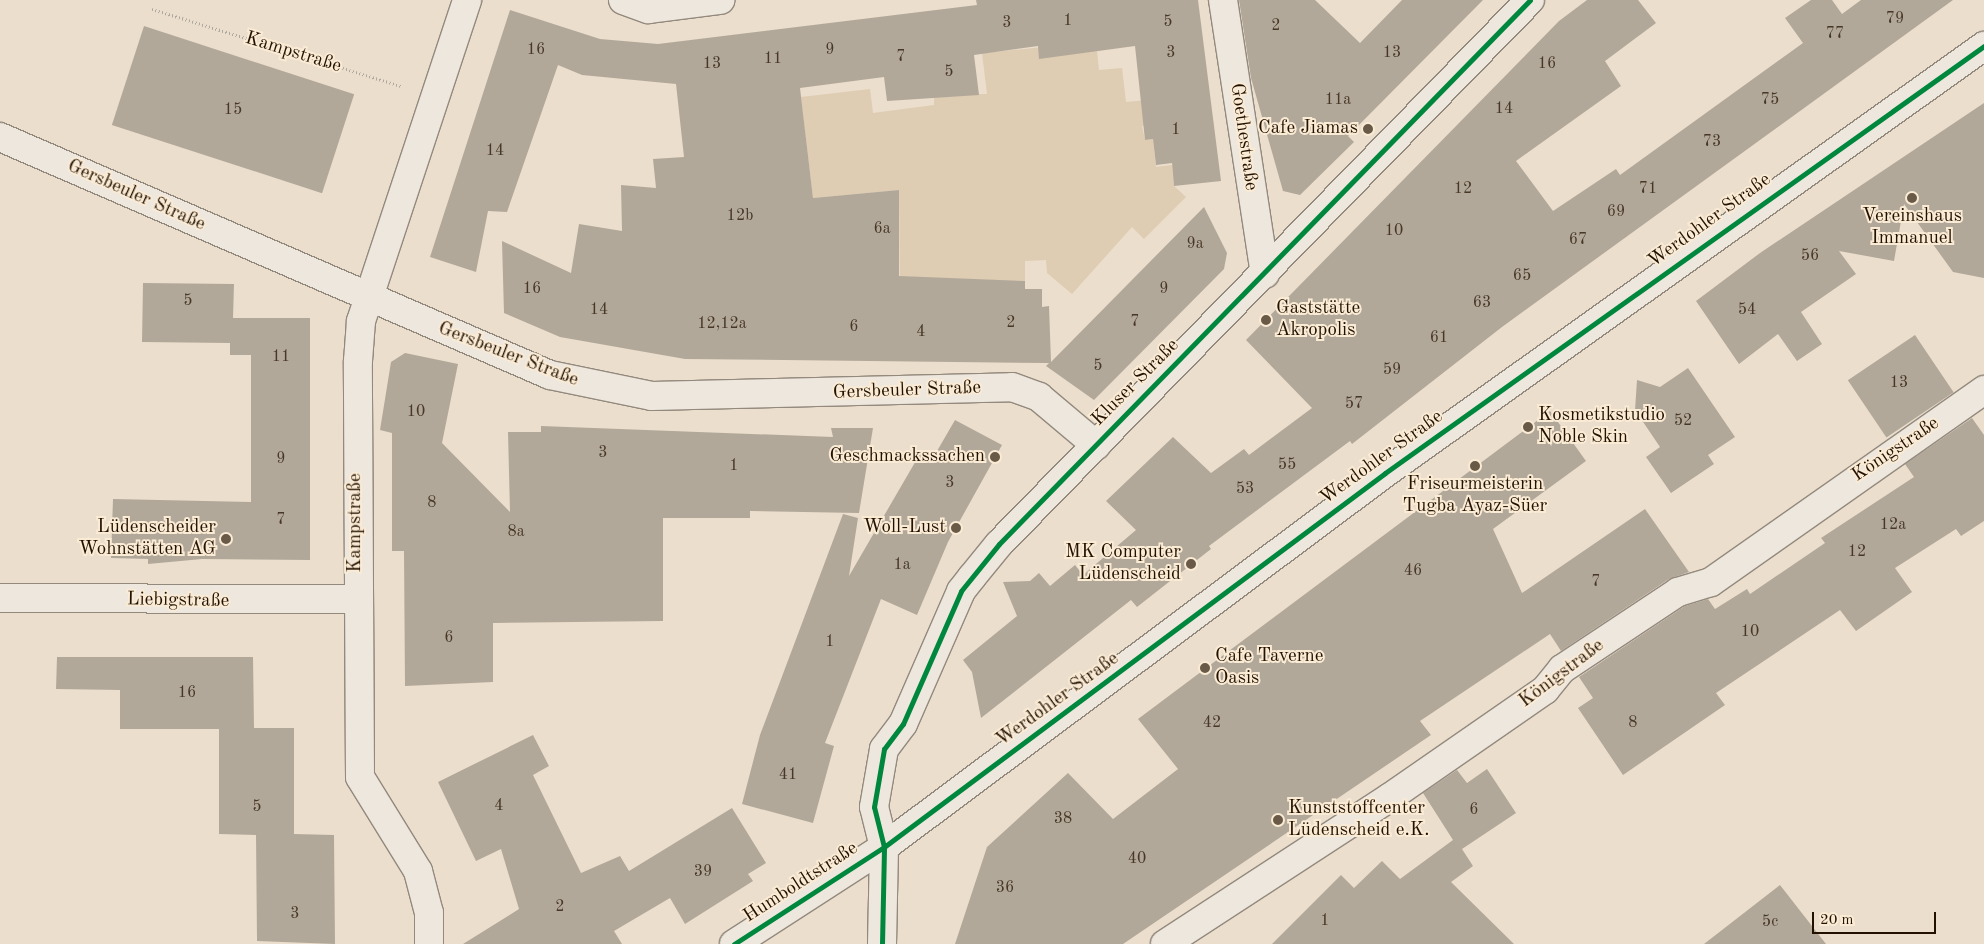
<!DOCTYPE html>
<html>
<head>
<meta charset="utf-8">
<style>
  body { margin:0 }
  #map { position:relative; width:1984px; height:944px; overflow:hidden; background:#ebdecc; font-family:"Old Standard TT",serif }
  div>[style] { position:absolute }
  .green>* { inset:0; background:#deccb3 }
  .building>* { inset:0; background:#b2a89a; transform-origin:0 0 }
  .path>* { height:3px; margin-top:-1.5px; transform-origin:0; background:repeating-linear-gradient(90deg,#afa89e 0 1px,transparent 0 3.5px) }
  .roads { filter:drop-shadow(1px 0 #93897d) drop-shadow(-1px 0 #93897d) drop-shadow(0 1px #93897d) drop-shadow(0 -1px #93897d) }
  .minor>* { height:28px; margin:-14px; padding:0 14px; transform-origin:14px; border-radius:14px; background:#eee7de }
  .tertiary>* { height:28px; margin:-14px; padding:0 14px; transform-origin:14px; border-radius:14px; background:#eee7de }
  .cycleway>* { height:5px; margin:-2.5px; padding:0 2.5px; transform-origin:2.5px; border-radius:2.5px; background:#00873e }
  .dots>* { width:14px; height:14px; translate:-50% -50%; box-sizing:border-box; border:2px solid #faebd5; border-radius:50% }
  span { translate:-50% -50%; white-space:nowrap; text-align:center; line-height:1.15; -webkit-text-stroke:4px #faebd5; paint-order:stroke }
  .number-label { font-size:16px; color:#473726 }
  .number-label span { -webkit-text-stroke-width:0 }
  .street-label { font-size:19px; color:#231100 }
  .poi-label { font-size:19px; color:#231100 }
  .right { translate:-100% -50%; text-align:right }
  .left { translate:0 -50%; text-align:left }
  .scale { position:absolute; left:1812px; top:912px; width:124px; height:22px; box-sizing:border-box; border:2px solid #231100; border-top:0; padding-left:6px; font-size:15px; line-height:18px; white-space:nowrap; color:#231100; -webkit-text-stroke:4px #faebd5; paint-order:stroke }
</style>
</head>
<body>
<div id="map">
  <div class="green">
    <i style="clip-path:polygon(1096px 42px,1099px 70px,1122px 68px,1126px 102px,1148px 100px,1151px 125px,1142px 126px,1145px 140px,1153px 139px,1156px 167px,1172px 165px,1174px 186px,1186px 197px,1144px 239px,1132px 227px,1072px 294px,1047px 273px,1046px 260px,1025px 261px,1025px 281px,900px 294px,899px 190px,813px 198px,801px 97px,870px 89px,873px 113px,934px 105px,934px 95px,987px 94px,982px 53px)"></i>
  </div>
  <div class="building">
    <i style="clip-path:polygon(976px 0,1198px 0,1221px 181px,1174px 186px,1172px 163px,1156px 165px,1153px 139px,1145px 140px,1135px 46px,1039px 59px,1038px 46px,974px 55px,979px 95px,887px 101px,884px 77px,800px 88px,813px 198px,899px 190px,899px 276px,1025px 281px,1025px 289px,1042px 289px,1042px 307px,1049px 306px,1051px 362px,1204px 207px,1227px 253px,1224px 269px,1094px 400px,1046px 366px,1049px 363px,685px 359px,560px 337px,504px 313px,502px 241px,571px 273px,579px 224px,622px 231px,621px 185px,656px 188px,653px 159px,684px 157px,676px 84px,582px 75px,558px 65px,507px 212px,488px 211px,476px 272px,430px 257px,510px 10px,600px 39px,658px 44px,977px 5px)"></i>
    <i style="clip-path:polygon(1239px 0,1315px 0,1360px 43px,1402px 0,1483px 0,1348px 136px,1354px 142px,1300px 195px,1283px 191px,1251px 78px)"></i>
    <i style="clip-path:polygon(1587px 0,1638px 0,1656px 23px,1605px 61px,1621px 86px,1516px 161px,1553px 211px,1616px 169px,1620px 175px,1803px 43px,1785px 18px,1811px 0,1832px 0,1842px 14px,1861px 0,1953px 0,1502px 327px,1352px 444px,1350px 441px,1209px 546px,1211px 549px,1137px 607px,1131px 600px,981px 718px,972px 672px,963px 660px,1017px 616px,1003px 582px,1030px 581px,1039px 573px,1050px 586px,1075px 565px,1083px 575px,1136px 530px,1106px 501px,1173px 437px,1211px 473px,1244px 449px,1249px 455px,1312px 408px,1246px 340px,1559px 21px)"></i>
    <i style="left:144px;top:26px;width:221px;height:104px;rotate:18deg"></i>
    <i style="clip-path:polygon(1984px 103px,1984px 278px,1953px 272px,1904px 204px,1894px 261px,1839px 251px,1856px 274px,1801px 312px,1822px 344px,1797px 361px,1778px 334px,1739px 364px,1696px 301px,1760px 253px)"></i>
    <i style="clip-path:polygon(143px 283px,234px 284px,233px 318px,310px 318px,310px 560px,202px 559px,148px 564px,148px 559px,111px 558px,113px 499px,251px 502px,251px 355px,230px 355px,230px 343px,142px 342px)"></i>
    <i style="left:1915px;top:335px;width:69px;height:81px;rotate:56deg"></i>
    <i style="clip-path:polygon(405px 353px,458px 364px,442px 443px,510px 512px,508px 432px,541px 432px,541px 426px,833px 437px,831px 428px,873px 428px,859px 513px,750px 511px,750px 518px,663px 518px,663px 621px,493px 623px,493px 682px,405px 686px,404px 551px,392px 551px,392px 433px,380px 430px,391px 362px)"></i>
    <i style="clip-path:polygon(1688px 368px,1735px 437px,1708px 455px,1714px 464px,1671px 493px,1646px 457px,1660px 447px,1635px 410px,1637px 380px,1660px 387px)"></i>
    <i style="clip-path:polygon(1550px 411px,1586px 461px,1493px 529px,1522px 593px,1645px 509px,1689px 572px,1669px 579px,1561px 651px,1550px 634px,1420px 721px,1431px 735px,1123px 944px,955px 944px,987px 847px,1068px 773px,1113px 819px,1178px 769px,1138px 719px)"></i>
    <i style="clip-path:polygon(1972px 418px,1984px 435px,1984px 521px,1961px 536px,1956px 529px,1895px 568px,1912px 592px,1856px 631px,1840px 610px,1716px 693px,1725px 705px,1623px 775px,1578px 708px,1593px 698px,1579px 677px,1685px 606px,1708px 599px,1715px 609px,1747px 589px,1750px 594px,1825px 543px,1821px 538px,1914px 477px,1905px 464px)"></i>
    <i style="clip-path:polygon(955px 420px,1002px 445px,948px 542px,917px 615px,881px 599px,825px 743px,834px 746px,813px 823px,742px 804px,760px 735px,843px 514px,858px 518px,849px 576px,921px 452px,933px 458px)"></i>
    <i style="clip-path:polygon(57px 657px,253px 657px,254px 728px,294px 728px,294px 834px,334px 835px,335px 944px,257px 941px,256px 835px,219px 834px,219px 729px,120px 729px,120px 690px,56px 689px)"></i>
    <i style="clip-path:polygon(533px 735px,549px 766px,533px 775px,581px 873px,620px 856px,629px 871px,732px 808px,766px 863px,748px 874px,753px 881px,685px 924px,670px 898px,614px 931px,622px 944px,463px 944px,519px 909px,501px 849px,476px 861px,438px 782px)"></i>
    <i style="clip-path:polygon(1487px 769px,1516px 813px,1462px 849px,1473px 866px,1451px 882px,1514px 944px,1272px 944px,1341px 875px,1354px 888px,1382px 861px,1400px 879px,1453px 840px,1423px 793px,1457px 770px,1467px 783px)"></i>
    <i style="clip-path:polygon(1780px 885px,1826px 944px,1704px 944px)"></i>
  </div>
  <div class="path">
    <i style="left:152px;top:9px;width:261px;rotate:17.2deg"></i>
  </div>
  <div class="roads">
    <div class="minor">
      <i style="left:623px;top:0;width:27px;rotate:20deg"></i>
      <i style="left:648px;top:9px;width:73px;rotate:-7.1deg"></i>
      <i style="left:1223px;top:0;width:277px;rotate:81.3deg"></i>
      <i style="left:0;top:137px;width:599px;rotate:23.4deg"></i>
      <i style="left:550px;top:375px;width:104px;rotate:11.6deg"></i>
      <i style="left:652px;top:396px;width:360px;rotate:-1.4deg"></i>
      <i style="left:1012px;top:387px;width:29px;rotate:20deg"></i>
      <i style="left:1039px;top:397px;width:75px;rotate:40.1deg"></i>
      <i style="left:0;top:598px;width:357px;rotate:0.2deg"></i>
      <i style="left:884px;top:847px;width:41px;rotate:-104deg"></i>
      <i style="left:874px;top:807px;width:59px;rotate:-80.2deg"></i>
      <i style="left:884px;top:749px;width:31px;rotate:-53deg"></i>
      <i style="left:903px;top:724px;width:145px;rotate:-66.4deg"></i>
      <i style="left:961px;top:591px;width:18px;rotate:-52deg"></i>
      <i style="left:972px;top:577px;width:43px;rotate:-50.7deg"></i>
      <i style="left:999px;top:544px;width:760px;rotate:-45.69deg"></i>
      <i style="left:429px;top:944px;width:31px;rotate:-90deg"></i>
      <i style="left:429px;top:913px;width:43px;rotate:-104.7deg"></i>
      <i style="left:418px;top:871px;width:110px;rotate:-121.7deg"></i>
      <i style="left:360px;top:777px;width:416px;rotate:-90.3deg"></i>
      <i style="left:358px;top:361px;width:40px;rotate:-85.7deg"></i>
      <i style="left:361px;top:321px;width:338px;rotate:-71.7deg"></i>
      <i style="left:1165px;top:944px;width:267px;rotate:-33.1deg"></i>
      <i style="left:1389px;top:798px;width:190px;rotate:-34.7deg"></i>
      <i style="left:1545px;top:690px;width:27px;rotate:-51deg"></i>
      <i style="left:1562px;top:669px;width:139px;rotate:-33.6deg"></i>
      <i style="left:1678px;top:592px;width:34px;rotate:-17deg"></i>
      <i style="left:1711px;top:582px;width:334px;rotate:-35.1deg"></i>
    </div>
    <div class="tertiary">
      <i style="left:734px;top:944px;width:179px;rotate:-32.9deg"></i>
      <i style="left:884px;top:847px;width:625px;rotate:-36.74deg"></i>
      <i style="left:1385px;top:473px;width:736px;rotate:-35.48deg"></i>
      <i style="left:882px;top:944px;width:97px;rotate:-88.8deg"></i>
    </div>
  </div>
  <div class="cycleway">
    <i style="left:734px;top:944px;width:179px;rotate:-32.9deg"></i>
    <i style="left:884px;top:847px;width:625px;rotate:-36.74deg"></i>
    <i style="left:1385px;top:473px;width:736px;rotate:-35.48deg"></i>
    <i style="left:882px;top:944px;width:97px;rotate:-88.8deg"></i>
    <i style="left:884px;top:847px;width:41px;rotate:-104deg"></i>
    <i style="left:874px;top:807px;width:59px;rotate:-80.2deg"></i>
    <i style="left:884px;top:749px;width:31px;rotate:-53deg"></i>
    <i style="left:903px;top:724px;width:145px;rotate:-66.4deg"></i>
    <i style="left:961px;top:591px;width:60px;rotate:-51deg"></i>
    <i style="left:999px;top:544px;width:760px;rotate:-45.69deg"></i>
  </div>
  <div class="dots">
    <i style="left:1368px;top:129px;background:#695947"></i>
    <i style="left:1912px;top:198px;background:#695947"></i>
    <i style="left:1266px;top:320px;background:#695947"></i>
    <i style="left:1528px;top:427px;background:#695947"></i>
    <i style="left:995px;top:457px;background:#695947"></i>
    <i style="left:1475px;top:466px;background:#695947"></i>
    <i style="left:956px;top:528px;background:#695947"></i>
    <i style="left:226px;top:539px;background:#695947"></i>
    <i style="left:1191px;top:564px;background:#695947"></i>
    <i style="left:1205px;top:668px;background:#695947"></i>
    <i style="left:1278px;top:820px;background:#695947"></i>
  </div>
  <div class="number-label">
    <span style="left:1895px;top:19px">79</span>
    <span style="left:1068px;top:21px">1</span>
    <span style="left:1168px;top:22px">5</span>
    <span style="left:1007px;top:23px">3</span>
    <span style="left:1276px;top:26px">2</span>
    <span style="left:1835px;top:34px">77</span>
    <span style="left:536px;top:50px">16</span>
    <span style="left:830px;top:50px">9</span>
    <span style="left:1171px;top:53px">3</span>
    <span style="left:1392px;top:53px">13</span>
    <span style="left:901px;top:57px">7</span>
    <span style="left:773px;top:59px">11</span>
    <span style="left:712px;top:64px">13</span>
    <span style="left:1547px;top:64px">16</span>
    <span style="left:949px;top:72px">5</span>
    <span style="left:1338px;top:100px">11a</span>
    <span style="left:1770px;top:100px">75</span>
    <span style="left:1504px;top:109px">14</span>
    <span style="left:233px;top:110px">15</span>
    <span style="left:1176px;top:130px">1</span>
    <span style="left:1712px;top:142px">73</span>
    <span style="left:495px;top:151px">14</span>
    <span style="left:1463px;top:189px">12</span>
    <span style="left:1648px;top:189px">71</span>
    <span style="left:1616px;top:212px">69</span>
    <span style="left:740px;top:216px">12b</span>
    <span style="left:882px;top:229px">6a</span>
    <span style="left:1394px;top:231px">10</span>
    <span style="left:1578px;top:240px">67</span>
    <span style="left:1195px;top:244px">9a</span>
    <span style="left:1810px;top:256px">56</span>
    <span style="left:1522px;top:276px">65</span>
    <span style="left:532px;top:289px">16</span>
    <span style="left:1164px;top:289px">9</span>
    <span style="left:188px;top:301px">5</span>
    <span style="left:1482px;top:303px">63</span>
    <span style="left:599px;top:310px">14</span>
    <span style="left:1747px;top:310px">54</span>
    <span style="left:1135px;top:322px">7</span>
    <span style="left:1011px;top:323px">2</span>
    <span style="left:722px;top:324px">12,12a</span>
    <span style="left:854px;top:327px">6</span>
    <span style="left:921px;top:332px">4</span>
    <span style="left:1439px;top:338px">61</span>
    <span style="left:281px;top:357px">11</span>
    <span style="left:1098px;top:366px">5</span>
    <span style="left:1392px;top:370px">59</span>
    <span style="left:1899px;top:383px">13</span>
    <span style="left:1354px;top:404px">57</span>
    <span style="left:416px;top:412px">10</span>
    <span style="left:1683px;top:421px">52</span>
    <span style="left:603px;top:453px">3</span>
    <span style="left:281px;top:459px">9</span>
    <span style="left:1287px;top:465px">55</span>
    <span style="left:734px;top:466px">1</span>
    <span style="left:950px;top:483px">3</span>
    <span style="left:1245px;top:489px">53</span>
    <span style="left:432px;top:503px">8</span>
    <span style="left:281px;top:520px">7</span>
    <span style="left:1893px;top:525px">12a</span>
    <span style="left:516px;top:532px">8a</span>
    <span style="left:1857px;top:552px">12</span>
    <span style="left:902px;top:565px">1a</span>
    <span style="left:1413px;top:571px">46</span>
    <span style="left:1596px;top:582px">7</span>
    <span style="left:1750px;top:632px">10</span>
    <span style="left:449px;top:638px">6</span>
    <span style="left:830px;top:642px">1</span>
    <span style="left:187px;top:693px">16</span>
    <span style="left:1212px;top:723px">42</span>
    <span style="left:1633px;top:723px">8</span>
    <span style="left:788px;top:775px">41</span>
    <span style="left:499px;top:806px">4</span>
    <span style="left:257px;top:807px">5</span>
    <span style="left:1474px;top:810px">6</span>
    <span style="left:1063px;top:819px">38</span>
    <span style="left:1137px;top:859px">40</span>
    <span style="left:703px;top:872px">39</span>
    <span style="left:1005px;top:888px">36</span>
    <span style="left:560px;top:907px">2</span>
    <span style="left:295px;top:914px">3</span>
    <span style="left:1325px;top:921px">1</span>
    <span style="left:1770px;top:922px">5c</span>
  </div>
  <div class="street-label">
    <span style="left:293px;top:53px;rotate:17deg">Kampstraße</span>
    <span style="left:1243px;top:137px;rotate:82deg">Goethestraße</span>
    <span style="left:136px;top:196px;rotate:24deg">Gersbeuler Straße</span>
    <span style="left:1710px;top:221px;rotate:-36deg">Werdohler Straße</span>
    <span style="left:508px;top:355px;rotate:21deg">Gersbeuler Straße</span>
    <span style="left:1136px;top:383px;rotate:-45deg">Kluser Straße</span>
    <span style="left:907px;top:391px;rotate:-2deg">Gersbeuler Straße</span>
    <span style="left:1896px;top:450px;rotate:-34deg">Königstraße</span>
    <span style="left:1382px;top:458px;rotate:-36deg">Werdohler Straße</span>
    <span style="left:356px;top:523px;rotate:-90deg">Kampstraße</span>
    <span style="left:178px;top:601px;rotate:1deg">Liebigstraße</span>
    <span style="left:1562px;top:674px;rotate:-37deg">Königstraße</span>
    <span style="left:1058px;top:700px;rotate:-36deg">Werdohler Straße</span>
    <span style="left:801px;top:883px;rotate:-33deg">Humboldtstraße</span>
  </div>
  <div class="poi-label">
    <span class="right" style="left:1358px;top:129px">Cafe Jiamas</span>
    <span style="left:1912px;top:228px">Vereinshaus<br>Immanuel</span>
    <span class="left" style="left:1276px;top:320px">Gaststätte<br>Akropolis</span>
    <span class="left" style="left:1538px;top:427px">Kosmetikstudio<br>Noble Skin</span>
    <span class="right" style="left:985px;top:457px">Geschmackssachen</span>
    <span style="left:1475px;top:496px">Friseurmeisterin<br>Tugba Ayaz-Süer</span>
    <span class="right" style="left:216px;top:539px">Lüdenscheider<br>Wohnstätten AG</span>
    <span class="right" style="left:946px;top:528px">Woll-Lust</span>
    <span class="right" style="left:1181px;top:564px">MK Computer<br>Lüdenscheid</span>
    <span class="left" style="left:1215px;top:668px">Cafe Taverne<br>Oasis</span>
    <span class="left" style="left:1288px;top:820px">Kunststoffcenter<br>Lüdenscheid e.K.</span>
  </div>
  <div class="scale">20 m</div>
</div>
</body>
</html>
